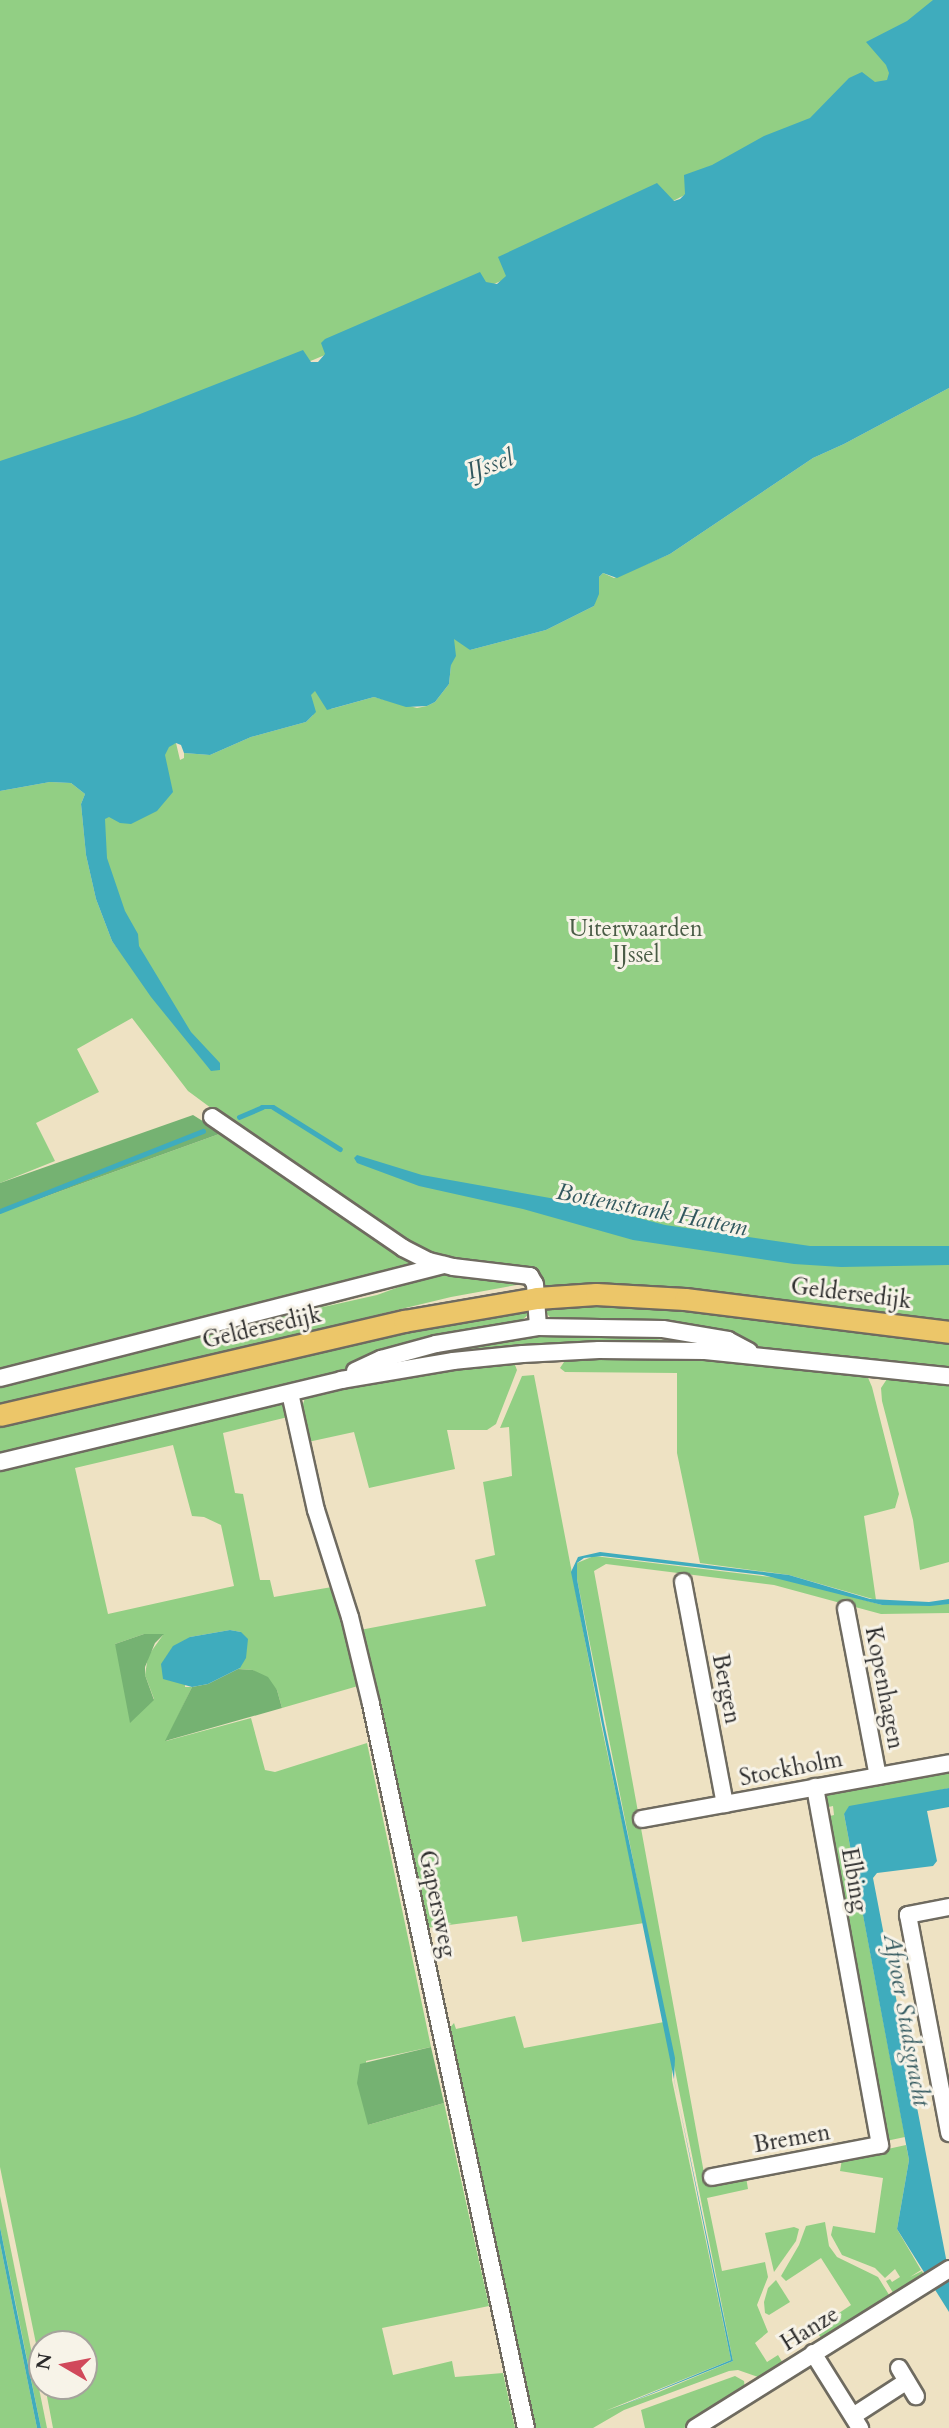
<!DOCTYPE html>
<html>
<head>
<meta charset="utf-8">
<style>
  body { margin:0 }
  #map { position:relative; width:949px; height:2428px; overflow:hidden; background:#eee2c3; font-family:Cardo,serif }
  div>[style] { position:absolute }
  .green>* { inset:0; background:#92cf84 }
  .forest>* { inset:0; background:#75b272 }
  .water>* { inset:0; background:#3facbd }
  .stream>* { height:4.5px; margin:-2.25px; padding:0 2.25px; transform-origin:2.25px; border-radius:2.25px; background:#3facbd }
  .roads { filter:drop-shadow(2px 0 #6f6b60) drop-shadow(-2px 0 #6f6b60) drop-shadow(0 2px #6f6b60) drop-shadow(0 -2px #6f6b60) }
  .minor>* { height:16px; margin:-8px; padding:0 8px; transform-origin:8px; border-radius:8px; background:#fff }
  .major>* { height:21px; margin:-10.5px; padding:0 10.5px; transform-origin:10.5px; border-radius:10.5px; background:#ecc669 }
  span { translate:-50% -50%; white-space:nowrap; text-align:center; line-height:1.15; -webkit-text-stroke:6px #f7f3e8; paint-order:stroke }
  .park-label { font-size:23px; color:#4a5c46 }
  .street-label { font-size:23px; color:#2b2b2b }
  .water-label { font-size:24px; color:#32585e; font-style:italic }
  .north { position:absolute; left:28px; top:2330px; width:70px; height:70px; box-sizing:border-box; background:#f7f3e8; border:2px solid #a5a39c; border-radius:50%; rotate:280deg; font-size:19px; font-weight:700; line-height:28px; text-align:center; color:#2b2b2b }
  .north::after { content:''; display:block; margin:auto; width:24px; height:32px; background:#d1495b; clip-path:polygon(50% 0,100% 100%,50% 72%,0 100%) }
</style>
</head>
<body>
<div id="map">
  <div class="green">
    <i style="clip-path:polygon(0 0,949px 0,885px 92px,675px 200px,501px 281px,313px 360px,0 476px)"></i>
    <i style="clip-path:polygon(evenodd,949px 388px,949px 1323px,544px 1289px,542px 1283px,515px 1278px,522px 1284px,451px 1297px,0 1406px,0 1213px,222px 1133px,230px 1122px,188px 1091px,132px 1018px,77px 1049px,99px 1092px,36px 1123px,55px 1161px,0 1183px,0 791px,50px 782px,71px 783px,85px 794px,81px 804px,86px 855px,96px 899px,112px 941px,208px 1067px,181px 1029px,128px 937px,105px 859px,104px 819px,162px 747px,176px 743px,180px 760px,184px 758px,184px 753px,210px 755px,251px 737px,306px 722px,313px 715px,304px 694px,321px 686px,331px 709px,374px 697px,417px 708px,427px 706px,435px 702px,449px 684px,451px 665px,443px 631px,457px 624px,470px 650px,546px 630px,594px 606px,599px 577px,603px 573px,614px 578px,670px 554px,813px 458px,844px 444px,949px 388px,407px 1284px,377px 1295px,319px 1308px,393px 1287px,407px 1284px)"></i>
    <i style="clip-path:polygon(587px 1304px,625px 1304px,726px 1313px,949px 1340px,949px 1371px,776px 1351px,723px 1336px,553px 1320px,544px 1311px,544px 1307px)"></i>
    <i style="clip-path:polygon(528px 1308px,528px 1315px,516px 1325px,376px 1357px,328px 1378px,0 1456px,0 1425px,392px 1333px)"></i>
    <i style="clip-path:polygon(526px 1333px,626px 1335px,680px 1342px,618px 1341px,520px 1347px,363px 1371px,422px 1353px)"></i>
    <i style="clip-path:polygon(568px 1356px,696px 1356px,866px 1373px,872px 1387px,899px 1494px,895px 1508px,864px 1516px,876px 1600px,789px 1575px,700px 1563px,677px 1453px,677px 1373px,565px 1372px,560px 1368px)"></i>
    <i style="clip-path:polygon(513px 1360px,517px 1370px,496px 1424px,487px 1430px,447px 1430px,455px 1469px,369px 1488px,354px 1432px,308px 1442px,301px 1410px,306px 1395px,396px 1376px)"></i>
    <i style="clip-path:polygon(534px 1375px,601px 1724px,644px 1923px,522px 1942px,517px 1916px,426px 1928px,360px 1630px,486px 1606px,475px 1560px,495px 1555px,483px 1482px,512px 1476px,509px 1427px,500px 1428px,522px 1376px)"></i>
    <i style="clip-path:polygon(889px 1376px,949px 1383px,949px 1562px,920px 1570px,913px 1520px,882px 1401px,881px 1388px)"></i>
    <i style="clip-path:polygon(evenodd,276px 1402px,285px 1405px,292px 1416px,223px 1433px,235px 1493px,243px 1494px,260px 1580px,270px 1580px,274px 1597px,332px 1587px,358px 1686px,282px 1708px,277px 1690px,253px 1670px,238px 1669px,240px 1668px,241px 1632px,230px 1630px,190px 1637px,185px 1687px,192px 1687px,166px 1741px,251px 1718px,265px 1770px,275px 1772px,367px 1743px,431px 2047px,366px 2061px,368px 2125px,444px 2103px,489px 2306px,382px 2328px,393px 2375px,452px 2361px,455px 2377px,503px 2373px,515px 2428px,53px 2428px,45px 2386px,84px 2386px,84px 2344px,42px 2344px,42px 2373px,0 2167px,0 1470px,276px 1402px,173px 1445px,192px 1516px,204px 1517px,221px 1525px,234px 1586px,108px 1614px,75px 1468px,173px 1445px,276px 1402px,144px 1634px,163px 1635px,148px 1656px,145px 1675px,154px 1699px,143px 1707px,115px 1644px,144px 1634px)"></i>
    <i style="clip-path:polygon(594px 1556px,788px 1579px,882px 1605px,949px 1604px,949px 1613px,881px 1614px,774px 1585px,606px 1564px,594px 1571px,706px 2184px,746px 2177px,748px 2189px,707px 2198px,722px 2271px,765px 2262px,768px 2277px,757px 2305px,768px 2332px,755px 2343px,767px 2362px,778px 2355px,784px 2365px,761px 2378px,738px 2370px,729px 2371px,624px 2410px,593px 2428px,530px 2428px,448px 2030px,454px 2023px,456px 2029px,515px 2016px,524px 2048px,664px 2022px,672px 2061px,672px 2080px,731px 2360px,605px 2411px,659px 2392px,733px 2361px,577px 1579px,577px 1563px)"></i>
    <i style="clip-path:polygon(949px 1768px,949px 1788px,844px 1814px,905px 2137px,886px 2141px,826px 1817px,834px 1815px,833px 1806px,824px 1808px,823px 1799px,828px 1792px)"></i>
    <i style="clip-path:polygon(906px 2145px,909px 2160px,897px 2229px,921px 2270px,910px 2277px,922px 2271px,925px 2277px,895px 2296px,886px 2281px,890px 2279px,892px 2282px,900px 2277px,895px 2269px,885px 2278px,875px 2268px,842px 2255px,831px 2235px,833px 2226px,875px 2233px,883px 2178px,840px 2171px,842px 2159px)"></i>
    <i style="clip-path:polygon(0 2196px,47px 2428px,41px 2428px,0 2227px)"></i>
    <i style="clip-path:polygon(825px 2222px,829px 2246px,837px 2257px,878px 2277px,891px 2298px,823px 2341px,815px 2329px,851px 2305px,821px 2258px,786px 2281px,781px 2276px,799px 2245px,806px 2226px)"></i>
    <i style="clip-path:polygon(794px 2227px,799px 2229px,796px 2241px,774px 2272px,765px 2233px)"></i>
    <i style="clip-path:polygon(0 2243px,37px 2428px,0 2428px)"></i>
    <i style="clip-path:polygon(776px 2280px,790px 2302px,769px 2315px,765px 2313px,764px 2302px,768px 2288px)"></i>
    <i style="clip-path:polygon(735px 2376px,744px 2381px,745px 2390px,684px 2428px,645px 2428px,641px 2410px)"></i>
  </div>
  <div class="forest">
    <i style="clip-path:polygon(193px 1115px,222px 1133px,0 1213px,0 1183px)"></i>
    <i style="clip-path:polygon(144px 1634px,164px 1634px,155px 1643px,145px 1667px,145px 1675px,154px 1700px,130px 1723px,115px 1644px)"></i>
    <i style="clip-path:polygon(238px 1669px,253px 1670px,268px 1677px,277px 1690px,282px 1708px,165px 1741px,192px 1687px,208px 1684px)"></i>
    <i style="clip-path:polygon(431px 2047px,444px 2103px,368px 2125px,357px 2083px,360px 2064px)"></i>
  </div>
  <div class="water">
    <i style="clip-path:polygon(933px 0,949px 0,949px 388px,844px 444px,813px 458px,670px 554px,617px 578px,603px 573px,599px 577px,599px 594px,594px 606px,546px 630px,470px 650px,454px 639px,456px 656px,451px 665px,449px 684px,435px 702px,427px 706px,406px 707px,374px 697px,327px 710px,315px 691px,311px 695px,316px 712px,306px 722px,251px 737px,210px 755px,184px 753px,181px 745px,176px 743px,169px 747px,165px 755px,173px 792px,157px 811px,131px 824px,120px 823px,109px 817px,105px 819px,107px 858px,125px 911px,138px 934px,139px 946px,191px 1032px,220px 1063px,220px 1070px,211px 1071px,151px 997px,112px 941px,96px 899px,86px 855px,81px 804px,85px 794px,71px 783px,50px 782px,0 791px,0 461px,135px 416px,303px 350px,311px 362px,318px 362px,325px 354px,321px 343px,325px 339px,480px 272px,486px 282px,497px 284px,506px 276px,498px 257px,657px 183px,674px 201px,680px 199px,685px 194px,684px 175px,712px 165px,764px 136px,810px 118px,849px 78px,862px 72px,875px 82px,887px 80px,889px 73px,886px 65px,866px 42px,907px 21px)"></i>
    <i style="clip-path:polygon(357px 1155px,422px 1175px,589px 1205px,665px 1225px,810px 1246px,949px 1246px,949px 1265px,841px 1267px,794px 1264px,633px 1240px,523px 1209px,419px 1186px,357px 1163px,354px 1158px)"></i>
    <i style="clip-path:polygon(600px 1552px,789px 1575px,870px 1599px,929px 1602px,949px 1599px,949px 1604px,930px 1606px,882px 1605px,763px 1575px,602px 1556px,584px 1558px,577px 1563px,577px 1579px,604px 1723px,675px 2058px,674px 2080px,733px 2361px,606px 2412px,731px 2360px,571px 1572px,578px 1557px)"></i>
    <i style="clip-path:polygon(230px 1630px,241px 1632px,248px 1639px,246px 1658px,240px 1668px,208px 1684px,192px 1687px,163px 1679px,161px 1664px,173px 1646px,190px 1637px)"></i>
    <i style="clip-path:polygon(949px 1788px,949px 1807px,927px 1811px,937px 1861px,933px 1866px,877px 1873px,873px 1878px,949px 2274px,949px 2312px,897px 2229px,909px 2160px,844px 1814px,849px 1806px)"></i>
    <i style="clip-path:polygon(0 2227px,16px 2307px,41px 2428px,37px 2428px,0 2243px)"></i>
  </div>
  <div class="stream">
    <i style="left:239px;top:1117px;width:25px;rotate:-23deg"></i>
    <i style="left:262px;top:1107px;width:11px"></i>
    <i style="left:273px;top:1107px;width:79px;rotate:32.1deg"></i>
    <i style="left:0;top:1211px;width:218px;rotate:-21.5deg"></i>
  </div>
  <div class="roads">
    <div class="minor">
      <i style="left:212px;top:1117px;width:232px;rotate:34.4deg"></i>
      <i style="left:403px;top:1248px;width:29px;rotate:27deg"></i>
      <i style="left:429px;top:1261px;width:25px;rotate:14deg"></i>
      <i style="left:453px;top:1267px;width:78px;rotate:6.7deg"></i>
      <i style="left:530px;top:1276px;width:9px;rotate:58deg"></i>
      <i style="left:535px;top:1284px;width:43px;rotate:86deg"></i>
      <i style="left:355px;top:1371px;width:29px;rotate:-25deg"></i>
      <i style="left:381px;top:1359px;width:57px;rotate:-15.3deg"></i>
      <i style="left:436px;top:1344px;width:103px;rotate:-9.5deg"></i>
      <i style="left:538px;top:1327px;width:125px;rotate:0.9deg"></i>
      <i style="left:663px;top:1329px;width:66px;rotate:9.6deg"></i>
      <i style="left:728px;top:1340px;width:24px;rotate:28deg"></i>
      <i style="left:0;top:1378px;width:458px;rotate:-14.3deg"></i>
      <i style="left:290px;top:1393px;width:120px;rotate:77.5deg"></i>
      <i style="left:316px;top:1510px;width:112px;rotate:72.4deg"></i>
      <i style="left:350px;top:1617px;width:89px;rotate:76.4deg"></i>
      <i style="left:371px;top:1704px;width:740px;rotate:77.92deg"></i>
      <i style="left:0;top:1462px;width:351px;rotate:-13.5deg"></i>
      <i style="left:341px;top:1380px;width:114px;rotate:-9.6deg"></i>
      <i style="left:453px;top:1361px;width:70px;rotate:-5.7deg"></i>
      <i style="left:523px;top:1354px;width:76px;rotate:-3deg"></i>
      <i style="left:599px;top:1350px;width:106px;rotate:0.5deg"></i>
      <i style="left:705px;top:1351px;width:245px;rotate:5.9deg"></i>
      <i style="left:683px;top:1582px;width:226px;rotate:79.3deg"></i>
      <i style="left:846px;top:1609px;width:170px;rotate:79.2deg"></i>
      <i style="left:642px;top:1819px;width:312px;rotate:-10.3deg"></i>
      <i style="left:949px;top:1907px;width:42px;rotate:169deg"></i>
      <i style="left:908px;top:1915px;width:222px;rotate:79.3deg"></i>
      <i style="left:712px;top:2177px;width:171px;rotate:-10.8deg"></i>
      <i style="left:880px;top:2145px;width:364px;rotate:-100.3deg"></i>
      <i style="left:813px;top:2353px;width:89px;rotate:57.9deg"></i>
      <i style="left:899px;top:2368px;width:33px;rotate:59deg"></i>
      <i style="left:853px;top:2416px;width:64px;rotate:-32.9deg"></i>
      <i style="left:695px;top:2428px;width:300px;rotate:-32deg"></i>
    </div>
    <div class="major">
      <i style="left:0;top:1415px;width:415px;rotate:-13.1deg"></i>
      <i style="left:404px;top:1321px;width:135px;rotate:-9.8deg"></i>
      <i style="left:537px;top:1298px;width:59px;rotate:-3.9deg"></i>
      <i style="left:596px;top:1294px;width:89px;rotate:3.2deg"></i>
      <i style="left:685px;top:1299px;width:266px;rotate:7.1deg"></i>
    </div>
  </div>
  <div class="park-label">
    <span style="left:636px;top:942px">Uiterwaarden<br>IJssel</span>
  </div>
  <div class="street-label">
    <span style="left:851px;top:1294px;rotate:7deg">Geldersedijk</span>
    <span style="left:262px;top:1328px;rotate:-13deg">Geldersedijk</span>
    <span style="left:884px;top:1688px;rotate:79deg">Kopenhagen</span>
    <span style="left:726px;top:1689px;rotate:79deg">Bergen</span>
    <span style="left:791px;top:1769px;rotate:-11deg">Stockholm</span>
    <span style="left:854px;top:1880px;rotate:80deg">Elbing</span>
    <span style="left:437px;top:1904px;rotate:78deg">Gapersweg</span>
    <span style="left:792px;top:2139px;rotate:-10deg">Bremen</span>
    <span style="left:810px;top:2329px;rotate:-32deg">Hanze</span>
  </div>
  <div class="water-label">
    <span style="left:490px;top:465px;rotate:-19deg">IJssel</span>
    <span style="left:652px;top:1210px;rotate:11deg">Bottenstrank Hattem</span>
    <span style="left:906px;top:2020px;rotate:80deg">Afvoer Stadsgracht</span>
  </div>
  <div class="north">N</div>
</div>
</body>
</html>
